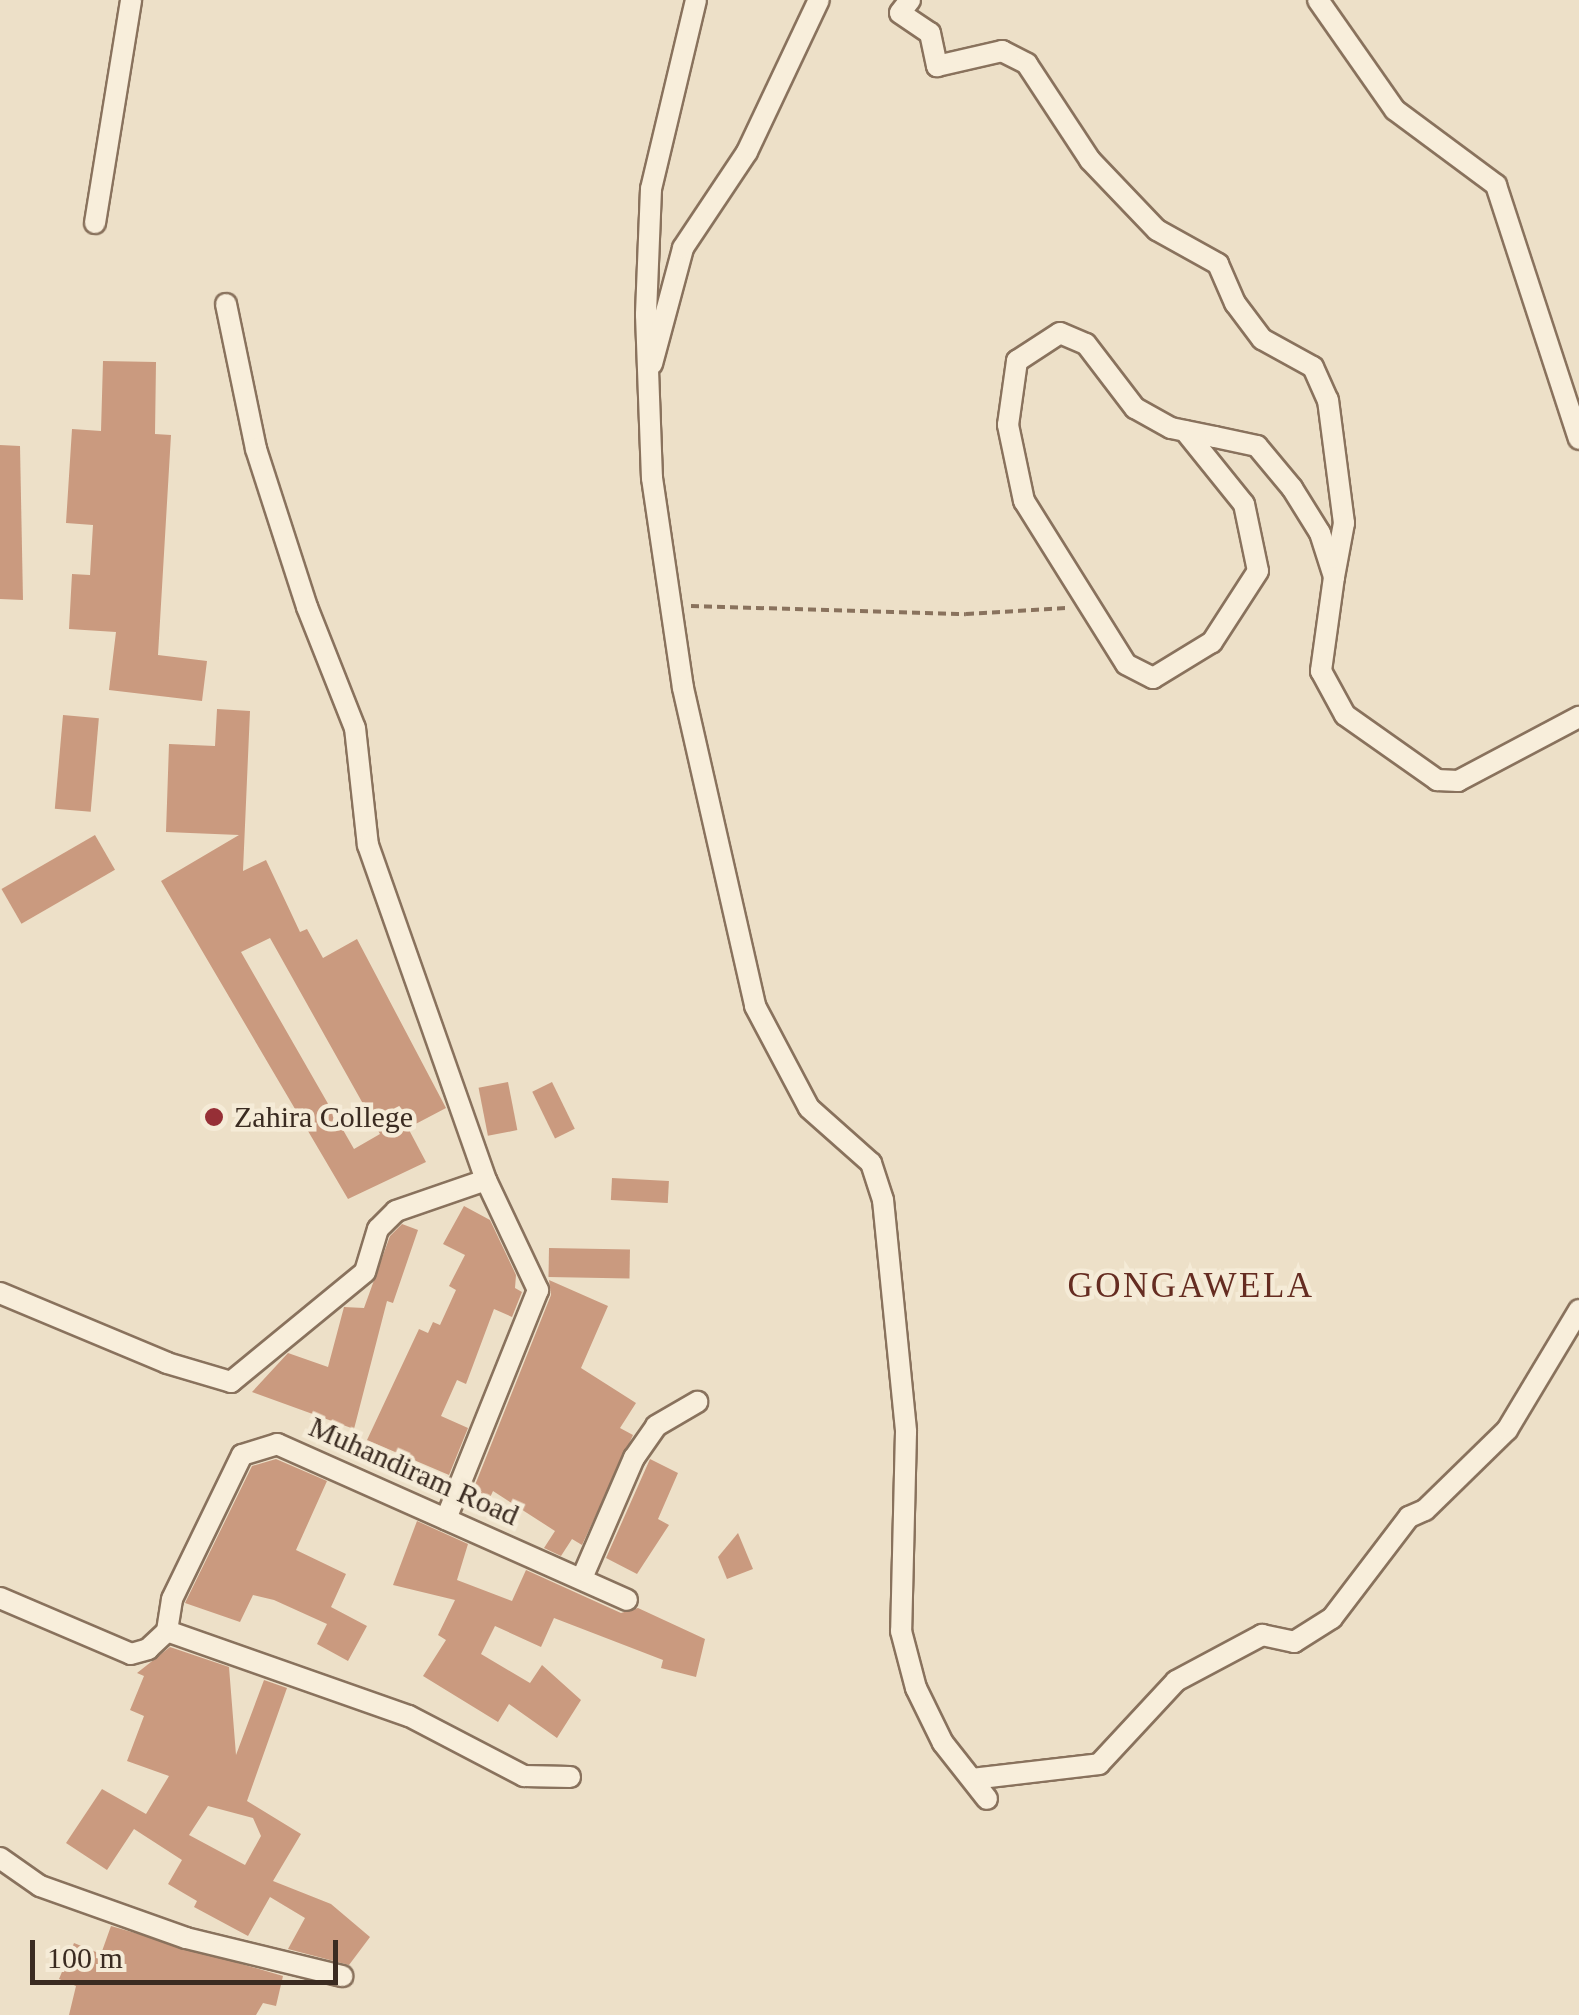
<!DOCTYPE html>
<html>
<head>
<meta charset="utf-8">
<style>
  body { margin:0 }
  #map { position:relative; width:1579px; height:2015px; overflow:hidden; background:#ede0c8; font-family:Georgia,serif }
  div>[style] { position:absolute }
  .building>* { inset:0; background:#ca9a7f; transform-origin:0 0 }
  .path>* { height:4px; margin-top:-2px; transform-origin:0; background:repeating-linear-gradient(90deg,#89725d 0 8px,transparent 0 13px) }
  .roads { filter:drop-shadow(2px 0 #89725d) drop-shadow(-2px 0 #89725d) drop-shadow(0 2px #89725d) drop-shadow(0 -2px #89725d) }
  .street>* { height:20px; margin:-10px; padding:0 10px; transform-origin:10px; border-radius:10px; background:#f8eedb }
  .dots>* { width:28px; height:28px; translate:-50% -50%; box-sizing:border-box; border:5px solid #f5ebd7; border-radius:50% }
  span { translate:-50% -50%; white-space:nowrap; text-align:center; line-height:1.15; -webkit-text-stroke:9px #f5ebd7; paint-order:stroke }
  .poi-label { font-size:30px; color:#3a2b21 }
  .left { translate:0 -50%; text-align:left }
  .street-label { font-size:30px; color:#3a2b21 }
  .quarter-label { font-size:35px; color:#652c21; letter-spacing:2.5px }
  .scale { position:absolute; left:30px; top:1940px; width:308px; height:45px; box-sizing:border-box; border:5px solid #3a2b21; border-top:0; padding-left:12px; font-size:30px; line-height:35px; white-space:nowrap; color:#3a2b21; -webkit-text-stroke:8px #f5ebd7; paint-order:stroke }
</style>
</head>
<body>
<div id="map">
  <div class="building">
    <i style="clip-path:polygon(103px 361px,156px 362px,155px 434px,171px 435px,158px 655px,207px 661px,202px 701px,109px 690px,116px 632px,69px 629px,72px 574px,90px 575px,93px 525px,66px 523px,72px 429px,101px 431px)"></i>
    <i style="clip-path:polygon(0 445px,20px 446px,23px 600px,0 599px)"></i>
    <i style="clip-path:polygon(evenodd,217px 709px,250px 711px,243px 871px,266px 860px,300px 932px,307px 929px,323px 958px,357px 939px,446px 1108px,408px 1128px,426px 1162px,348px 1199px,161px 881px,239px 835px,166px 832px,169px 744px,215px 746px,217px 709px,270px 938px,380px 1134px,354px 1149px,241px 952px,270px 938px)"></i>
    <i style="left:63px;top:715px;width:36px;height:94px;rotate:5deg"></i>
    <i style="left:95px;top:835px;width:40px;height:108px;rotate:60deg"></i>
    <i style="left:508px;top:1082px;width:49px;height:30px;rotate:79deg"></i>
    <i style="left:552px;top:1082px;width:52px;height:22px;rotate:64deg"></i>
    <i style="left:612px;top:1178px;width:57px;height:22px;rotate:3deg"></i>
    <i style="clip-path:polygon(464px 1206px,490px 1220px,516px 1275px,515px 1288px,522px 1292px,512px 1317px,494px 1309px,466px 1384px,457px 1380px,441px 1416px,468px 1428px,449px 1475px,367px 1440px,419px 1329px,428px 1333px,433px 1322px,440px 1325px,456px 1290px,449px 1286px,465px 1255px,443px 1244px)"></i>
    <i style="clip-path:polygon(402px 1224px,418px 1230px,393px 1303px,387px 1301px,354px 1429px,252px 1392px,288px 1353px,328px 1367px,344px 1307px,364px 1308px,390px 1236px)"></i>
    <i style="left:549px;top:1248px;width:81px;height:29px;rotate:1deg"></i>
    <i style="clip-path:polygon(549px 1280px,608px 1306px,581px 1368px,636px 1403px,620px 1428px,633px 1435px,582px 1545px,572px 1539px,561px 1556px,544px 1548px,555px 1531px,493px 1491px,488px 1502px,471px 1495px,551px 1295px)"></i>
    <i style="clip-path:polygon(276px 1459px,327px 1481px,296px 1550px,346px 1574px,331px 1607px,367px 1626px,348px 1661px,317px 1644px,327px 1624px,274px 1600px,253px 1595px,240px 1622px,185px 1603px,252px 1466px)"></i>
    <i style="clip-path:polygon(650px 1459px,678px 1473px,658px 1519px,669px 1525px,637px 1574px,606px 1558px)"></i>
    <i style="clip-path:polygon(417px 1521px,468px 1544px,457px 1580px,512px 1601px,526px 1570px,621px 1613px,638px 1608px,705px 1639px,696px 1677px,661px 1668px,663px 1660px,554px 1618px,541px 1647px,495px 1626px,481px 1654px,530px 1683px,542px 1665px,581px 1700px,557px 1738px,509px 1704px,498px 1722px,423px 1676px,446px 1640px,438px 1635px,455px 1600px,393px 1585px)"></i>
    <i style="clip-path:polygon(738px 1533px,753px 1569px,727px 1579px,718px 1557px)"></i>
    <i style="clip-path:polygon(evenodd,170px 1647px,229px 1667px,236px 1755px,264px 1680px,287px 1688px,247px 1801px,301px 1834px,273px 1881px,331px 1904px,370px 1937px,349px 1965px,288px 1949px,305px 1918px,270px 1897px,248px 1936px,194px 1907px,197px 1901px,168px 1884px,182px 1860px,134px 1829px,107px 1870px,66px 1843px,102px 1789px,146px 1814px,169px 1776px,127px 1761px,144px 1716px,130px 1710px,144px 1676px,137px 1673px,170px 1647px,208px 1806px,253px 1818px,261px 1836px,245px 1865px,189px 1835px,208px 1806px)"></i>
    <i style="clip-path:polygon(111px 1926px,283px 1976px,276px 2006px,263px 2003px,256px 2015px,69px 2015px,76px 1986px,59px 1979px,74px 1943px,101px 1954px)"></i>
  </div>
  <div class="path">
    <i style="left:691px;top:606px;width:275px;rotate:1.7deg"></i>
    <i style="left:966px;top:614px;width:100px;rotate:-3.4deg"></i>
  </div>
  <div class="roads">
    <div class="street">
      <i style="left:696px;top:0;width:194px;rotate:103.4deg"></i>
      <i style="left:651px;top:189px;width:126px;rotate:92.3deg"></i>
      <i style="left:646px;top:315px;width:163px;rotate:87.9deg"></i>
      <i style="left:652px;top:478px;width:212px;rotate:81.6deg"></i>
      <i style="left:683px;top:688px;width:326px;rotate:77.2deg"></i>
      <i style="left:755px;top:1006px;width:115px;rotate:62.1deg"></i>
      <i style="left:809px;top:1108px;width:83px;rotate:41.6deg"></i>
      <i style="left:871px;top:1163px;width:39px;rotate:72deg"></i>
      <i style="left:883px;top:1200px;width:233px;rotate:84.3deg"></i>
      <i style="left:906px;top:1432px;width:199px;rotate:91.4deg"></i>
      <i style="left:901px;top:1631px;width:59px;rotate:75.3deg"></i>
      <i style="left:916px;top:1688px;width:61px;rotate:63.9deg"></i>
      <i style="left:943px;top:1743px;width:71px;rotate:51.8deg"></i>
      <i style="left:910px;top:0;width:16px;rotate:128deg"></i>
      <i style="left:900px;top:13px;width:36px;rotate:34deg"></i>
      <i style="left:930px;top:33px;width:34px;rotate:78deg"></i>
      <i style="left:937px;top:66px;width:67px;rotate:-13deg"></i>
      <i style="left:1002px;top:51px;width:28px;rotate:27deg"></i>
      <i style="left:1027px;top:64px;width:115px;rotate:56.7deg"></i>
      <i style="left:1090px;top:160px;width:97px;rotate:46.3deg"></i>
      <i style="left:1157px;top:230px;width:70px;rotate:29.1deg"></i>
      <i style="left:1218px;top:264px;width:43px;rotate:66.4deg"></i>
      <i style="left:1235px;top:303px;width:45px;rotate:53.1deg"></i>
      <i style="left:1262px;top:339px;width:58px;rotate:28.8deg"></i>
      <i style="left:1313px;top:367px;width:36px;rotate:66deg"></i>
      <i style="left:1328px;top:400px;width:124px;rotate:82.6deg"></i>
      <i style="left:1344px;top:523px;width:55px;rotate:100.5deg"></i>
      <i style="left:1318px;top:0;width:134px;rotate:55deg"></i>
      <i style="left:1395px;top:110px;width:126px;rotate:36.6deg"></i>
      <i style="left:1496px;top:185px;width:267px;rotate:71.9deg"></i>
      <i style="left:95px;top:223px;width:226px;rotate:-80.8deg"></i>
      <i style="left:226px;top:304px;width:148px;rotate:78.3deg"></i>
      <i style="left:256px;top:449px;width:166px;rotate:72.1deg"></i>
      <i style="left:307px;top:607px;width:130px;rotate:68.4deg"></i>
      <i style="left:355px;top:728px;width:118px;rotate:83.7deg"></i>
      <i style="left:368px;top:845px;width:355px;rotate:70.6deg"></i>
      <i style="left:486px;top:1180px;width:122px;rotate:64.7deg"></i>
      <i style="left:538px;top:1290px;width:247px;rotate:111.9deg"></i>
      <i style="left:652px;top:364px;width:120px;rotate:-75deg"></i>
      <i style="left:683px;top:248px;width:115px;rotate:-56.3deg"></i>
      <i style="left:747px;top:152px;width:168px;rotate:-64.7deg"></i>
      <i style="left:1185px;top:431px;width:94px;rotate:51.1deg"></i>
      <i style="left:1244px;top:504px;width:68px;rotate:78.2deg"></i>
      <i style="left:1258px;top:571px;width:85px;rotate:122.9deg"></i>
      <i style="left:1212px;top:642px;width:69px;rotate:148.6deg"></i>
      <i style="left:1153px;top:678px;width:30px;rotate:-153deg"></i>
      <i style="left:1126px;top:664px;width:192px;rotate:-122deg"></i>
      <i style="left:1024px;top:501px;width:78px;rotate:-101.9deg"></i>
      <i style="left:1008px;top:425px;width:65px;rotate:-82deg"></i>
      <i style="left:1017px;top:361px;width:51px;rotate:-33.1deg"></i>
      <i style="left:1060px;top:333px;width:28px;rotate:23deg"></i>
      <i style="left:1086px;top:344px;width:81px;rotate:52.6deg"></i>
      <i style="left:1135px;top:408px;width:41px;rotate:29.1deg"></i>
      <i style="left:1171px;top:428px;width:45px;rotate:11.6deg"></i>
      <i style="left:1215px;top:437px;width:43px;rotate:12.1deg"></i>
      <i style="left:1257px;top:446px;width:55px;rotate:50.2deg"></i>
      <i style="left:1292px;top:488px;width:53px;rotate:58.1deg"></i>
      <i style="left:1320px;top:533px;width:46px;rotate:72.3deg"></i>
      <i style="left:1334px;top:577px;width:95px;rotate:97.9deg"></i>
      <i style="left:1321px;top:671px;width:50px;rotate:61.4deg"></i>
      <i style="left:1345px;top:715px;width:113px;rotate:35.2deg"></i>
      <i style="left:1437px;top:780px;width:21px;rotate:3deg"></i>
      <i style="left:1458px;top:781px;width:137px;rotate:-27.9deg"></i>
      <i style="left:0;top:1293px;width:181px;rotate:22.7deg"></i>
      <i style="left:167px;top:1363px;width:67px;rotate:16.5deg"></i>
      <i style="left:231px;top:1382px;width:173px;rotate:-39.4deg"></i>
      <i style="left:365px;top:1272px;width:45px;rotate:-73.2deg"></i>
      <i style="left:378px;top:1229px;width:25px;rotate:-45deg"></i>
      <i style="left:396px;top:1211px;width:95px;rotate:-19deg"></i>
      <i style="left:582px;top:1578px;width:131px;rotate:-66.6deg"></i>
      <i style="left:634px;top:1458px;width:39px;rotate:-55deg"></i>
      <i style="left:656px;top:1426px;width:48px;rotate:-30.3deg"></i>
      <i style="left:0;top:1598px;width:142px;rotate:23.1deg"></i>
      <i style="left:131px;top:1654px;width:18px;rotate:-16deg"></i>
      <i style="left:148px;top:1649px;width:26px;rotate:-43deg"></i>
      <i style="left:167px;top:1631px;width:256px;rotate:19.4deg"></i>
      <i style="left:409px;top:1716px;width:130px;rotate:27.6deg"></i>
      <i style="left:524px;top:1776px;width:46px;rotate:1.2deg"></i>
      <i style="left:167px;top:1631px;width:32px;rotate:-81deg"></i>
      <i style="left:172px;top:1599px;width:160px;rotate:-64.1deg"></i>
      <i style="left:242px;top:1455px;width:37px;rotate:-17deg"></i>
      <i style="left:277px;top:1444px;width:383px;rotate:24deg"></i>
      <i style="left:972px;top:1779px;width:128px;rotate:-6.7deg"></i>
      <i style="left:1099px;top:1764px;width:113px;rotate:-47.1deg"></i>
      <i style="left:1176px;top:1681px;width:98px;rotate:-28.1deg"></i>
      <i style="left:1262px;top:1635px;width:33px;rotate:12deg"></i>
      <i style="left:1294px;top:1642px;width:45px;rotate:-32.3deg"></i>
      <i style="left:1332px;top:1618px;width:127px;rotate:-52.7deg"></i>
      <i style="left:1409px;top:1517px;width:17px;rotate:-24deg"></i>
      <i style="left:1425px;top:1510px;width:115px;rotate:-44.3deg"></i>
      <i style="left:1507px;top:1430px;width:140px;rotate:-59deg"></i>
      <i style="left:0;top:1858px;width:49px;rotate:35deg"></i>
      <i style="left:40px;top:1886px;width:155px;rotate:19.6deg"></i>
      <i style="left:186px;top:1938px;width:161px;rotate:13.7deg"></i>
    </div>
  </div>
  <div class="dots">
    <i style="left:214px;top:1117px;background:#962f36"></i>
  </div>
  <div class="poi-label">
    <span class="left" style="left:234px;top:1117px">Zahira College</span>
  </div>
  <div class="street-label">
    <span style="left:414px;top:1471px;rotate:24deg">Muhandiram Road</span>
  </div>
  <div class="quarter-label">
    <span style="left:1191px;top:1286px">GONGAWELA</span>
  </div>
  <div class="scale">100 m</div>
</div>
</body>
</html>
